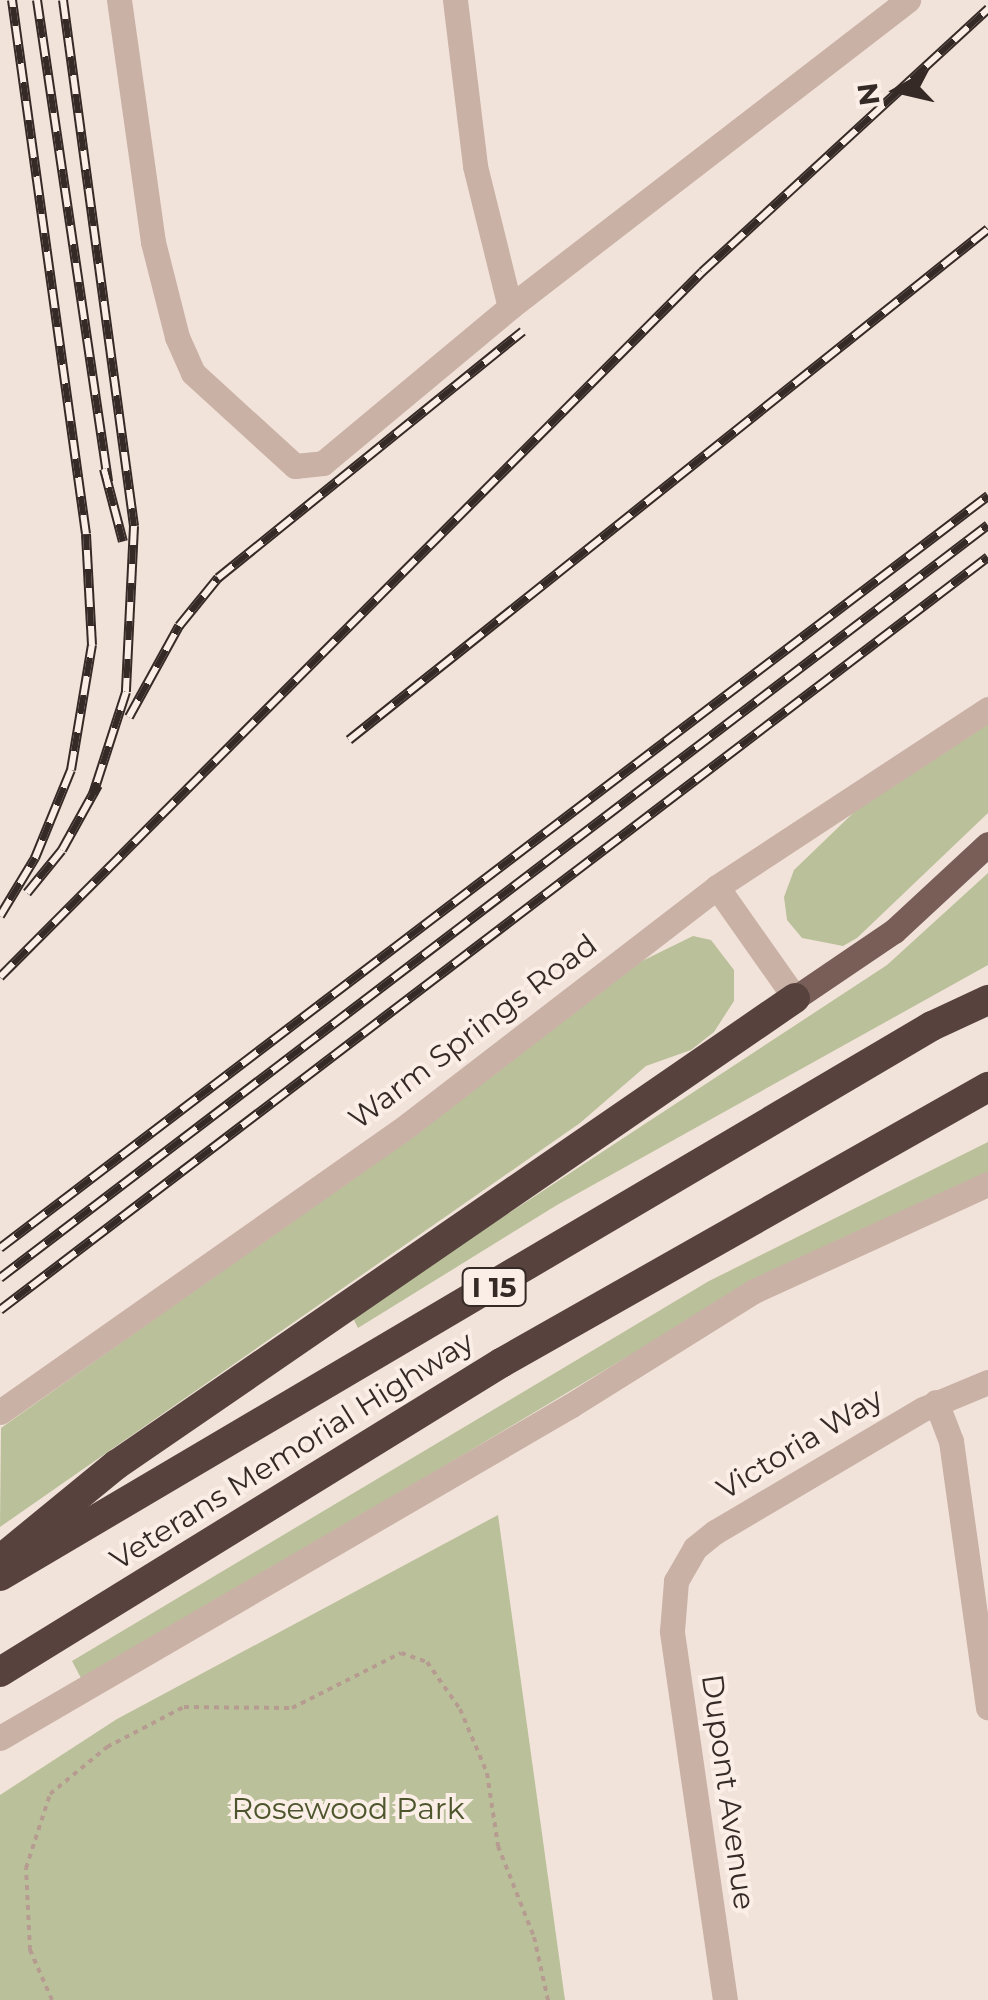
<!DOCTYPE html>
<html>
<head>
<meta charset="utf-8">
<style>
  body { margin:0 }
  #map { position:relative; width:988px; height:2000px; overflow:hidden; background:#f2e3da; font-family:Montserrat,sans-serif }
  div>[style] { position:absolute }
  .green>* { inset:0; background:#bac19a }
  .path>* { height:4px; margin-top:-2px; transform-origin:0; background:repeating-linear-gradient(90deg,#b69b90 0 5px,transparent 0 10px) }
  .minor>* { height:25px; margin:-12.5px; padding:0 12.5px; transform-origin:12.5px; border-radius:12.5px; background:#cab1a6 }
  .major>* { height:25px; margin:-12.5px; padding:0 12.5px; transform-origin:12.5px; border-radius:12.5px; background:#795e58 }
  .highway>* { height:30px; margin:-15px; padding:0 15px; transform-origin:15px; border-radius:15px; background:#57423e }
  .rail>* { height:10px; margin-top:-5px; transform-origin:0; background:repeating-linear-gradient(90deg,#faeee7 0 19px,#362a27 0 38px); box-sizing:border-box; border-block:2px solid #362a27 }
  span { translate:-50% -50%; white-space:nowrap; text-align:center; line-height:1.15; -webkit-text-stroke:8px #faeee7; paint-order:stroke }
  .shield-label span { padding:2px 8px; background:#faeee7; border:2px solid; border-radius:8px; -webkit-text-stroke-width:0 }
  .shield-label { font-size:28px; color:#362a27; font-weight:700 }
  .street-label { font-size:30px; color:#362a27 }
  .park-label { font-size:30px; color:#4c552b }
  .north { position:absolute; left:848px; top:40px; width:100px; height:100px; -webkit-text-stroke:8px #faeee7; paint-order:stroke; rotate:262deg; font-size:28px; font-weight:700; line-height:40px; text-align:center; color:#362a27 }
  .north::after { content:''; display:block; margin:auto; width:35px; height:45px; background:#362a27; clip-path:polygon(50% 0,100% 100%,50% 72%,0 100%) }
</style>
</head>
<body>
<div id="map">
  <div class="green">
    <i style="clip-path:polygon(988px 724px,988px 813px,857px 938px,843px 946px,802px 938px,787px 920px,784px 897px,794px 870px,875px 792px)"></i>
    <i style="clip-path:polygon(988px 873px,988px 965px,557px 1205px,358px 1328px,352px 1316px,887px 965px)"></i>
    <i style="clip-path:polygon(693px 936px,711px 940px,734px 970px,734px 1001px,714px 1032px,691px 1050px,646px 1066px,580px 1123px,0 1527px,1px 1428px,430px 1123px,638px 963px)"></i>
    <i style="clip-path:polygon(988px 1142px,988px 1175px,667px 1333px,83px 1682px,72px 1661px,709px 1281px)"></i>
    <i style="clip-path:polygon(498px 1515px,565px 2000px,0 2000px,0 1795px,117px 1719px)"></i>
  </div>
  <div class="path">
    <i style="left:52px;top:2000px;width:55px;rotate:-113.7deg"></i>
    <i style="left:30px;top:1950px;width:82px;rotate:-92.8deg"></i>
    <i style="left:26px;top:1868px;width:78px;rotate:-72deg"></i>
    <i style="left:50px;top:1794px;width:74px;rotate:-39.5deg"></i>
    <i style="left:107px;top:1747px;width:87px;rotate:-27.5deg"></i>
    <i style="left:184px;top:1707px;width:108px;rotate:0.5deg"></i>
    <i style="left:292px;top:1708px;width:122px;rotate:-26.8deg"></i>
    <i style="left:401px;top:1653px;width:28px;rotate:19deg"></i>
    <i style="left:427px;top:1662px;width:57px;rotate:54.9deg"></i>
    <i style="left:460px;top:1709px;width:69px;rotate:67.1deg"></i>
    <i style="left:487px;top:1773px;width:74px;rotate:81.4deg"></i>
    <i style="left:498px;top:1846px;width:98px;rotate:68.4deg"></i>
    <i style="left:534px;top:1937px;width:65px;rotate:77.5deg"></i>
  </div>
  <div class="minor">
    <i style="left:119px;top:0;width:244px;rotate:82deg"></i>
    <i style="left:153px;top:242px;width:98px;rotate:75.8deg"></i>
    <i style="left:177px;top:337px;width:39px;rotate:66deg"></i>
    <i style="left:193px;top:373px;width:138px;rotate:42.4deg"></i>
    <i style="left:295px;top:466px;width:28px;rotate:-6deg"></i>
    <i style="left:323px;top:463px;width:244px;rotate:-39.8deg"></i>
    <i style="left:510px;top:307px;width:503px;rotate:-37.65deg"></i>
    <i style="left:455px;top:0;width:167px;rotate:83.1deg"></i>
    <i style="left:475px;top:166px;width:145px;rotate:76.1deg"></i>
    <i style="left:717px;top:887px;width:136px;rotate:54.9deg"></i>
    <i style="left:936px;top:1402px;width:42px;rotate:69deg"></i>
    <i style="left:951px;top:1441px;width:269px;rotate:82.1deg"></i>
    <i style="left:0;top:1412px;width:499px;rotate:-35.1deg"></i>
    <i style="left:408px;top:1125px;width:390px;rotate:-37.6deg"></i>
    <i style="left:717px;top:887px;width:324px;rotate:-33.3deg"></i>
    <i style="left:0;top:1738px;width:660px;rotate:-30.22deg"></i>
    <i style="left:570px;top:1406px;width:217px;rotate:-32deg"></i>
    <i style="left:754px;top:1291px;width:257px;rotate:-24.6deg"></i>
    <i style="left:725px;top:2000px;width:373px;rotate:-98.2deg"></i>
    <i style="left:672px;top:1631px;width:50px;rotate:-85.4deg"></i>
    <i style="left:676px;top:1581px;width:38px;rotate:-60deg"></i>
    <i style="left:695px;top:1548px;width:26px;rotate:-39deg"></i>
    <i style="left:715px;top:1532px;width:242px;rotate:-30.6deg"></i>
    <i style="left:923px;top:1409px;width:70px;rotate:-22.6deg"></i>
  </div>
  <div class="major">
    <i style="left:795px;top:998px;width:120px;rotate:-34.1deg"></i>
    <i style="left:894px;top:931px;width:128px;rotate:-42.8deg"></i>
  </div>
  <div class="highway">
    <i style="left:1px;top:1559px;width:149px;rotate:-39.3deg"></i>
    <i style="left:116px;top:1465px;width:824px;rotate:-34.52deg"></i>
    <i style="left:0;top:1576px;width:1082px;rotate:-30.55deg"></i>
    <i style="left:932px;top:1026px;width:62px;rotate:-24.9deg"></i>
    <i style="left:0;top:1672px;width:589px;rotate:-31.66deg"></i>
    <i style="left:501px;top:1363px;width:560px;rotate:-29.54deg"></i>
  </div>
  <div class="rail">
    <i style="left:37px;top:0;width:487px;rotate:81.6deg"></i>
    <i style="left:63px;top:0;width:531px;rotate:82.31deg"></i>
    <i style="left:134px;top:526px;width:166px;rotate:92.8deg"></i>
    <i style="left:126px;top:692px;width:107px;rotate:107.9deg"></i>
    <i style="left:104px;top:469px;width:75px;rotate:75.4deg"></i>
    <i style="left:129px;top:717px;width:104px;rotate:-61.2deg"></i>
    <i style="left:179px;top:626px;width:62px;rotate:-50.9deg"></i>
    <i style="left:218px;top:578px;width:392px;rotate:-39deg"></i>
    <i style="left:349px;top:740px;width:818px;rotate:-38.65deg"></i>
    <i style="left:27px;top:893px;width:55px;rotate:-50.9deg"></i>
    <i style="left:62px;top:850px;width:74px;rotate:-61deg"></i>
    <i style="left:0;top:916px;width:68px;rotate:-58.9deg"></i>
    <i style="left:35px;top:858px;width:95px;rotate:-67.8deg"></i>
    <i style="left:71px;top:770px;width:127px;rotate:-80.5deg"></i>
    <i style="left:92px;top:645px;width:111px;rotate:-93.1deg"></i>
    <i style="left:86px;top:534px;width:539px;rotate:-97.89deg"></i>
    <i style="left:0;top:977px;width:995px;rotate:-45.12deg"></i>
    <i style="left:702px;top:272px;width:389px;rotate:-42.6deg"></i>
    <i style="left:0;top:1248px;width:1242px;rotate:-37.28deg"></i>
    <i style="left:0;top:1278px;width:1242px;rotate:-37.31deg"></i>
    <i style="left:0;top:1310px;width:1242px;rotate:-37.31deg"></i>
  </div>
  <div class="shield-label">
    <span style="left:494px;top:1287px">I 15</span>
  </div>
  <div class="street-label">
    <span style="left:473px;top:1032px;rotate:-37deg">Warm Springs Road</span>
    <span style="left:800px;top:1444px;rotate:-31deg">Victoria Way</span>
    <span style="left:292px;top:1451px;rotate:-32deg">Veterans Memorial Highway</span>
    <span style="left:728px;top:1792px;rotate:82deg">Dupont Avenue</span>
  </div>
  <div class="park-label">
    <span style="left:348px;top:1809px">Rosewood Park</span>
  </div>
  <div class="north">N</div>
</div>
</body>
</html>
